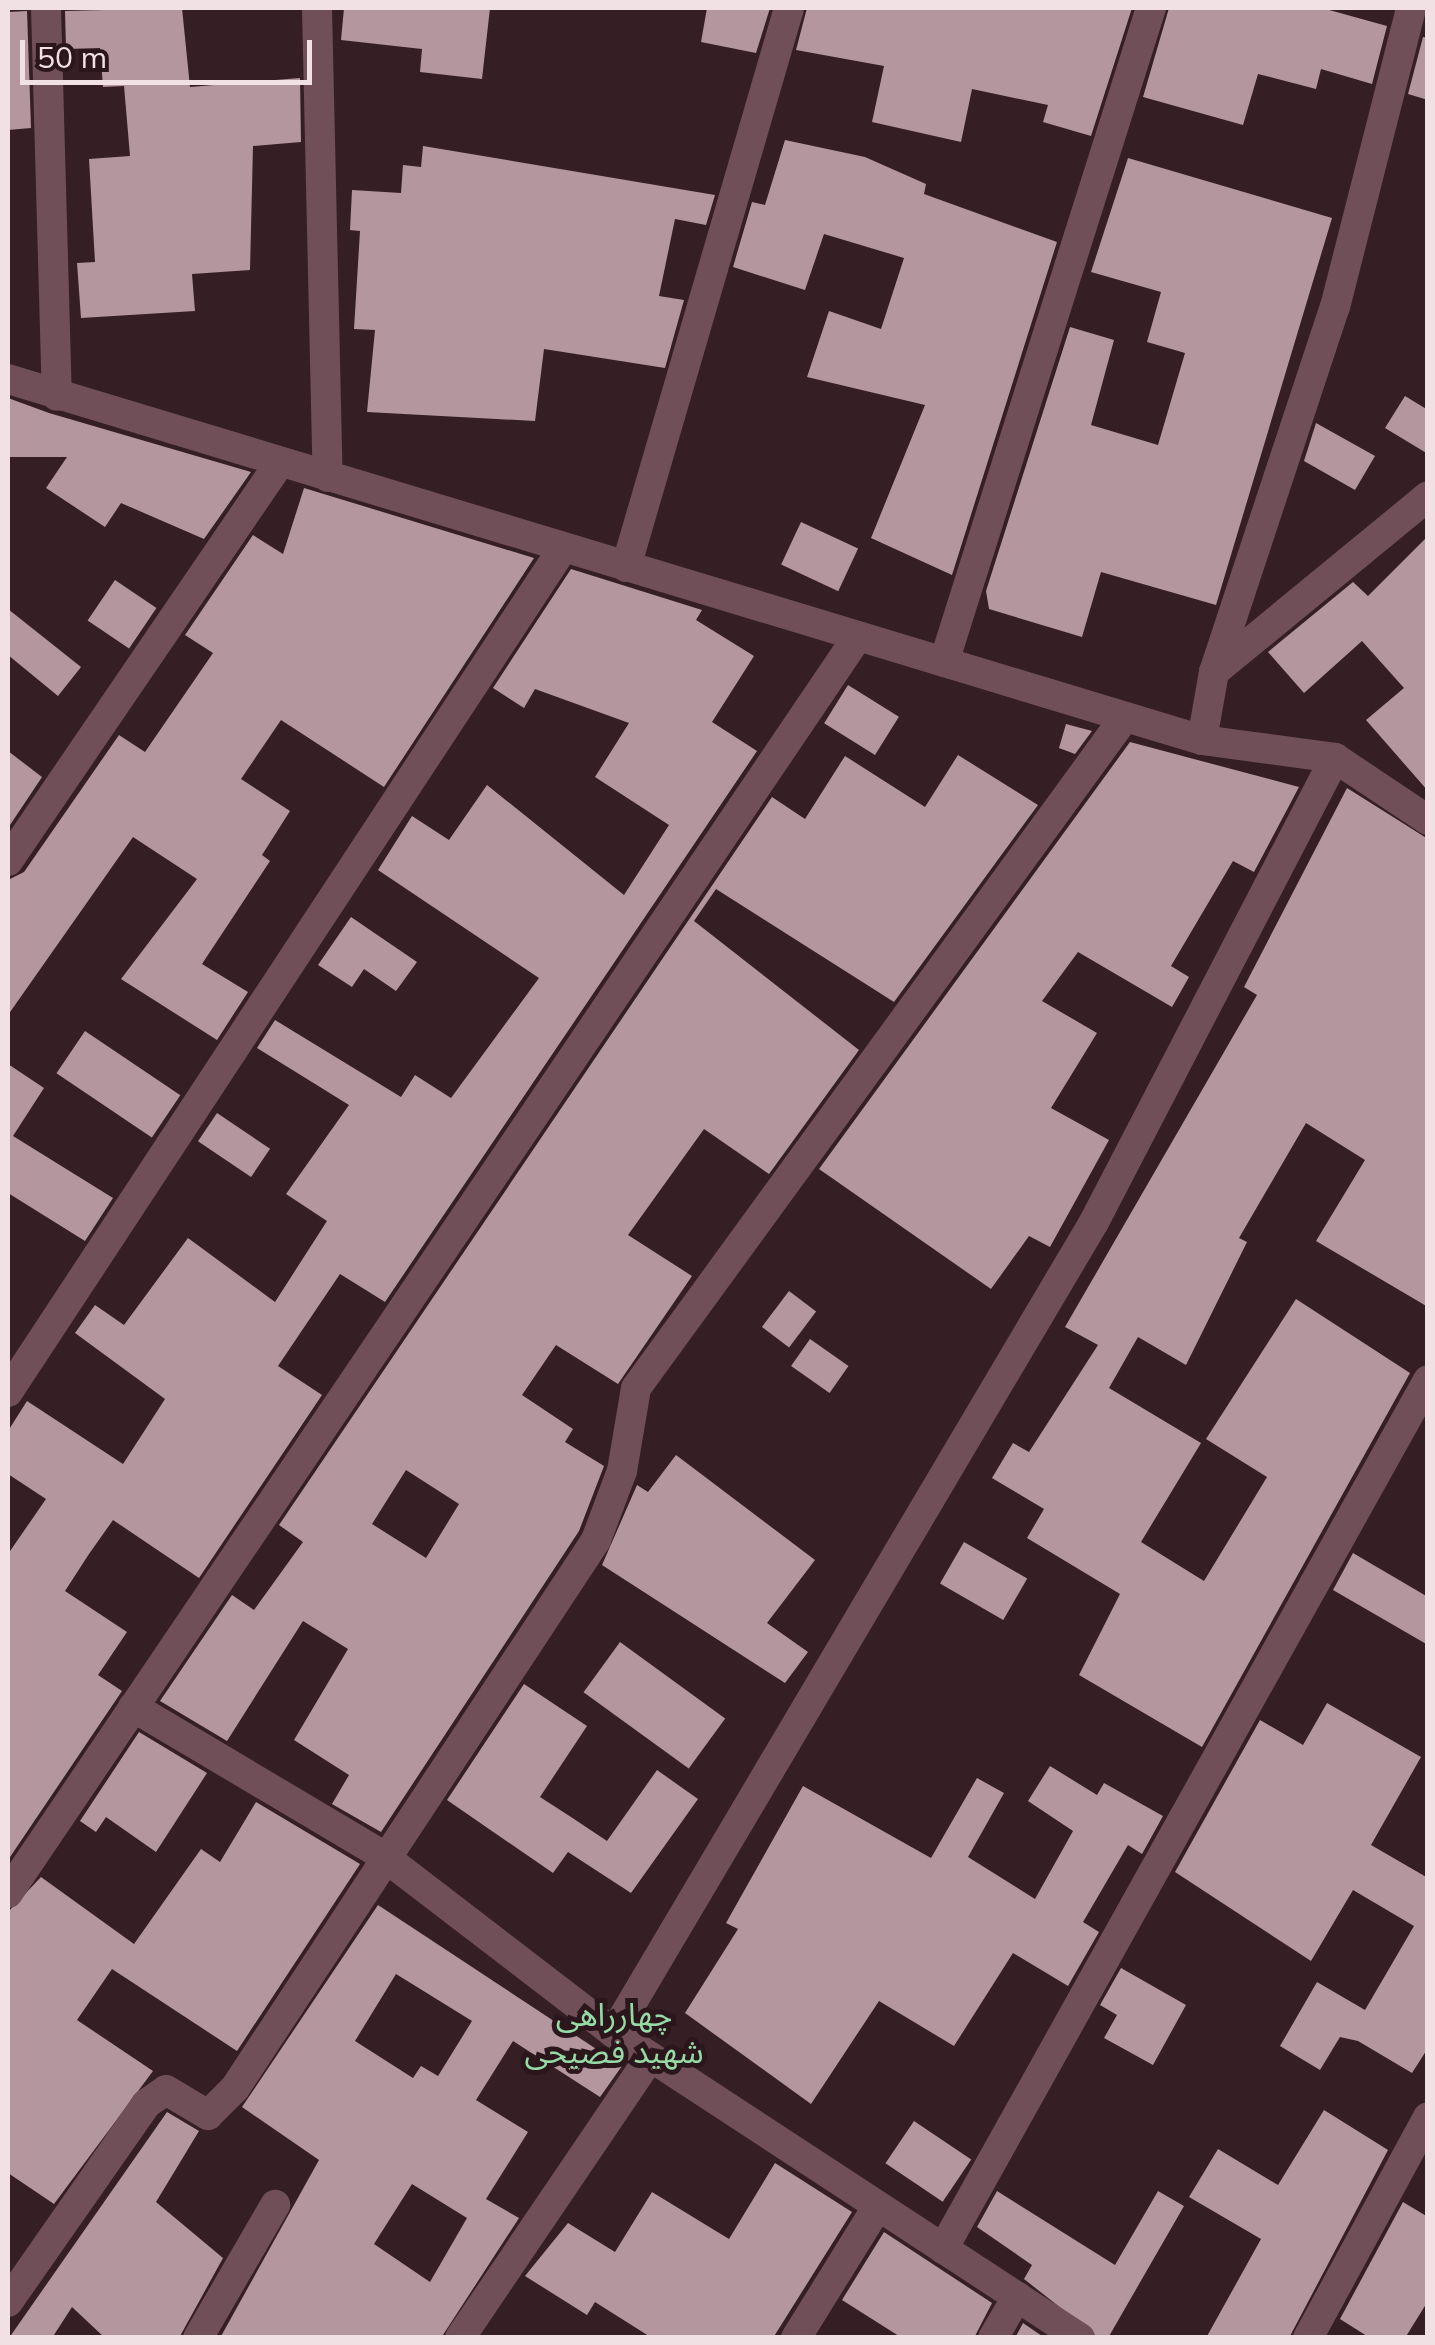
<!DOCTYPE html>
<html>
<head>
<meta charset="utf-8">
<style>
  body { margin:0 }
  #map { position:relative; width:1435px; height:2345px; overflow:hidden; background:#351f25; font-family:Mulish,"Noto Sans Arabic",sans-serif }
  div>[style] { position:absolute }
  .building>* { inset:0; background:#b3969e; transform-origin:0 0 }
  .street>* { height:30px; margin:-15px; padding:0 15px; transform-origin:15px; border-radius:15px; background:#704f58 }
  span { translate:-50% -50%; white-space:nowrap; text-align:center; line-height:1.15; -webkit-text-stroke:10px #2b161c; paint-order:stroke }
  .neighbourhood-label { font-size:32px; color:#96daa6 }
  .frame { position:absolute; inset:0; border:10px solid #f1e1e5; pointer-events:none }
  .scale { position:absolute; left:20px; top:40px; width:292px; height:45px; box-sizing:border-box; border:5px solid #f1e1e5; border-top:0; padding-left:12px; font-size:30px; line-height:35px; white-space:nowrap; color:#f1e1e5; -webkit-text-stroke:8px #2b161c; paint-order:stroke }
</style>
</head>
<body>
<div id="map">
  <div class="building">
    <i style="clip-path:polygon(182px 8px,190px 87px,300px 78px,301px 142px,253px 146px,250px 270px,192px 274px,195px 311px,81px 318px,77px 263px,95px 262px,89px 159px,130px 156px,124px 86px,103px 87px,100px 48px,66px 49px,65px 11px)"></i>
    <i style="clip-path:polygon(344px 8px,490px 8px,482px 79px,420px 72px,422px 49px,341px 40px)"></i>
    <i style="clip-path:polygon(707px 8px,770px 8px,756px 53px,701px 42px)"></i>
    <i style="clip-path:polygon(807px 8px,1132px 8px,1091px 136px,1043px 122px,1048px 105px,972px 89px,961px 142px,872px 122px,884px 66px,796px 50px)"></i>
    <i style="clip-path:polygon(1169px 8px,1322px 8px,1387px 26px,1372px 84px,1321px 69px,1316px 89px,1258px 74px,1243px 125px,1143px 97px)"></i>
    <i style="clip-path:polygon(27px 11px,31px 128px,8px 130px,8px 12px)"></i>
    <i style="clip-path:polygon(1423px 37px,1428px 38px,1428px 100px,1408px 94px)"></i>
    <i style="clip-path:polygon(785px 140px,865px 157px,926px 184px,924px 194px,1057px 242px,952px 575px,871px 538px,925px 405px,807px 377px,829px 311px,881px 329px,904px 258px,824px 234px,805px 290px,733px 267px,752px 202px,765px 205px)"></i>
    <i style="clip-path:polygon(423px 146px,715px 195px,706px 225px,675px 219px,659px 296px,684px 300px,665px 368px,544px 349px,535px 421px,367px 412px,375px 330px,354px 329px,360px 231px,350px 230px,352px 190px,401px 193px,403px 165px,421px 167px)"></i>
    <i style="clip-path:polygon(1128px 158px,1332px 218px,1216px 605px,1101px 572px,1082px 637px,989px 609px,986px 591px,1070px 327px,1114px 340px,1091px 425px,1158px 445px,1185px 353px,1147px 342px,1161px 292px,1091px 272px)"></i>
    <i style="clip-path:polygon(1405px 396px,1428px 410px,1428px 454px,1385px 428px)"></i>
    <i style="clip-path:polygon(8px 398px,49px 413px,251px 472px,204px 539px,121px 503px,105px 527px,46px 488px,67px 457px,8px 457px)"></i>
    <i style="clip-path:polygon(1316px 423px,1375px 456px,1355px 490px,1304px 461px)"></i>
    <i style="clip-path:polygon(304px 488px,534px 558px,384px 787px,281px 720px,241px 779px,290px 811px,262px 855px,270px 861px,202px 964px,248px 992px,217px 1040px,121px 979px,197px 879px,133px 837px,8px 1015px,8px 880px,24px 872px,119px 735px,145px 752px,213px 653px,185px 635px,253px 535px,283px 554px)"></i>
    <i style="left:801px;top:522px;width:63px;height:47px;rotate:25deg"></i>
    <i style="clip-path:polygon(1428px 536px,1428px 791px,1366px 720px,1404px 688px,1362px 641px,1304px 693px,1268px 652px,1353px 582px,1368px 596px)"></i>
    <i style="clip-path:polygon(571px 569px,702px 610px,696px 620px,754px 656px,712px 722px,757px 751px,385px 1302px,340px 1274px,278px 1366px,322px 1395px,199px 1578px,113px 1520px,89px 1554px,65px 1591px,127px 1632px,98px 1675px,122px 1691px,8px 1860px,8px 1554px,46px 1499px,8px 1474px,8px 1431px,27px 1401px,123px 1464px,165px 1399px,75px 1333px,95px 1305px,124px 1325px,188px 1238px,275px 1302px,327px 1221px,286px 1194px,349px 1105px,257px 1048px,275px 1020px,401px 1097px,415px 1075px,451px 1098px,539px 978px,378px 870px,412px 816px,449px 840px,487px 785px,624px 895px,669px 825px,595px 777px,629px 723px,535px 689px,524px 708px,493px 688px)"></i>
    <i style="left:115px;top:580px;width:50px;height:49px;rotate:34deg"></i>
    <i style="clip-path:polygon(8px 609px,81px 667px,58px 696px,8px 655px)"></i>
    <i style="left:848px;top:685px;width:60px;height:45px;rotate:32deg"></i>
    <i style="clip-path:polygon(1066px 724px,1092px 731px,1075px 754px,1059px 748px)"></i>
    <i style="clip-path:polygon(1130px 742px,1299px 787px,1254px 872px,1233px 861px,1171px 966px,1189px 977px,1172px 1007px,1078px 952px,1042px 1001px,1097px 1033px,1051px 1108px,1109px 1140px,1050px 1247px,1029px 1236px,991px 1289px,819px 1169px)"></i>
    <i style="clip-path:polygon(8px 751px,42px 777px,8px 828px)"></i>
    <i style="clip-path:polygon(evenodd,958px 755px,1038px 805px,894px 1002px,716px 889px,694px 921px,859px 1050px,769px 1174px,704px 1129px,628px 1235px,692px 1276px,618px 1384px,556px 1345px,522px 1395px,573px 1429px,565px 1442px,604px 1466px,579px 1531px,381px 1832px,332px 1804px,349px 1775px,294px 1740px,348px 1649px,303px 1621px,227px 1741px,160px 1701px,232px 1595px,254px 1610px,303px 1542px,279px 1525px,772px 797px,805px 819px,845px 756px,925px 807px,958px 755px,406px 1470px,459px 1504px,426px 1558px,372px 1524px,406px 1470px)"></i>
    <i style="clip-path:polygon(1347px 788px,1428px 839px,1428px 1307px,1316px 1241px,1365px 1160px,1306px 1123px,1239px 1238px,1247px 1242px,1186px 1365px,1138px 1337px,1109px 1388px,1201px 1443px,1141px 1542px,1204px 1581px,1267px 1477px,1206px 1439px,1296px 1299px,1410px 1373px,1202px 1747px,1079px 1675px,1120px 1594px,1027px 1538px,1044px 1509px,992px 1478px,1013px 1443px,1029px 1452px,1098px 1345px,1065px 1327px,1257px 995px,1244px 987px)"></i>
    <i style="clip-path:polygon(351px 917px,417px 962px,396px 991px,364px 969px,352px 987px,318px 965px)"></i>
    <i style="left:85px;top:1031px;width:115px;height:51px;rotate:34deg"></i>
    <i style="clip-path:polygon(8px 1064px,44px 1088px,13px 1136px,113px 1198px,85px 1241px,8px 1193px)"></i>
    <i style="left:217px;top:1113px;width:64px;height:34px;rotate:34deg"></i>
    <i style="left:789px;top:1291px;width:34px;height:45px;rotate:37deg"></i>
    <i style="left:810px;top:1339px;width:47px;height:33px;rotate:35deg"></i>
    <i style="clip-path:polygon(676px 1455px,815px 1560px,767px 1623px,808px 1652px,785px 1683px,602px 1565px,637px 1485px,648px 1492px)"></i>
    <i style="left:964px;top:1542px;width:73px;height:48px;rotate:30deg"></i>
    <i style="clip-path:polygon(1353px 1553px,1428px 1597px,1428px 1645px,1333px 1590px)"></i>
    <i style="left:620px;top:1642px;width:130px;height:62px;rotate:36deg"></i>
    <i style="clip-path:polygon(524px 1684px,587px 1726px,540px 1797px,571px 1817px,607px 1841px,657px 1770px,698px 1799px,631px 1893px,568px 1852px,553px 1873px,447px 1800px)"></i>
    <i style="clip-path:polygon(1327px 1703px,1421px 1757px,1371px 1845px,1428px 1878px,1428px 2048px,1412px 2073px,1358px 2041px,1340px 2037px,1320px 2070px,1280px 2046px,1317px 1982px,1365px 2010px,1414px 1926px,1353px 1890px,1311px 1961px,1175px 1872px,1260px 1720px,1303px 1745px)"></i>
    <i style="clip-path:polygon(139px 1732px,207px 1773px,156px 1852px,106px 1817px,96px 1832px,80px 1821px)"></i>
    <i style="clip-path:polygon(1050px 1766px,1097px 1795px,1104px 1783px,1163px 1816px,1142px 1854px,1128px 1845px,1083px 1922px,1099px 1932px,1068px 1986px,1013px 1953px,954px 2046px,879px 2001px,811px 2104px,685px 2013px,738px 1929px,726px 1923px,803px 1786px,931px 1858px,977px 1778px,1004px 1793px,968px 1857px,1035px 1899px,1073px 1831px,1028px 1801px)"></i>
    <i style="clip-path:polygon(256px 1802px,360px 1864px,237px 2051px,112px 1969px,77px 2020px,153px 2071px,54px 2204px,8px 2173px,8px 1912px,41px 1877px,134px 1944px,201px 1849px,220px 1862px)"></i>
    <i style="clip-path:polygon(evenodd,378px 1905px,622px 2066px,600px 2097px,513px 2041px,476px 2100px,528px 2132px,486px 2199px,519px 2218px,441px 2338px,220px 2338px,319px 2160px,242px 2107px,378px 1905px,396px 1974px,472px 2021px,438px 2076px,421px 2066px,413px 2078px,355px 2041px,396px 1974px,378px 1905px,412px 2184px,467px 2218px,430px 2282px,374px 2244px,412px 2184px)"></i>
    <i style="clip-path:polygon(1121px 1968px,1186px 2005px,1153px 2065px,1104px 2038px,1117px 2015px,1100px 2005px)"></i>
    <i style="clip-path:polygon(1324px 2110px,1388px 2150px,1289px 2338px,1206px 2338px,1261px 2239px,1189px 2197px,1218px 2149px,1278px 2185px)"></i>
    <i style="clip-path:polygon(167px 2112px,199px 2131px,156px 2202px,223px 2258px,179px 2338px,105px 2338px,72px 2307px,52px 2338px,9px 2338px)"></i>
    <i style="left:914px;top:2121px;width:69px;height:51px;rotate:34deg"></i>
    <i style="clip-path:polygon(775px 2163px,852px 2212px,773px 2338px,652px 2338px,595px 2302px,587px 2315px,525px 2276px,568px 2223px,615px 2252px,652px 2192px,729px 2239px)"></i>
    <i style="clip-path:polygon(997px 2191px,1115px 2265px,1158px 2191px,1184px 2206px,1108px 2338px,1099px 2338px,1024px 2279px,1032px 2265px,977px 2227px)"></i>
    <i style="clip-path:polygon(1403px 2202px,1428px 2217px,1428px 2301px,1405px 2338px,1370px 2338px,1340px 2319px)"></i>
    <i style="clip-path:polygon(884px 2232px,992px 2303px,974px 2338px,902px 2338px,842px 2300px)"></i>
    <i style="clip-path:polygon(1023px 2323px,1045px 2338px,1015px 2338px)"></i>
  </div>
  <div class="street">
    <i style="left:46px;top:8px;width:388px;rotate:88.4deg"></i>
    <i style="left:317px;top:8px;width:469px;rotate:88.7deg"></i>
    <i style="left:8px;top:379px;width:1247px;rotate:16.82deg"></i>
    <i style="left:1202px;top:740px;width:134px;rotate:7.7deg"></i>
    <i style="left:1335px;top:758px;width:112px;rotate:33.7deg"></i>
    <i style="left:626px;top:567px;width:582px;rotate:-73.74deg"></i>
    <i style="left:944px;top:662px;width:686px;rotate:-72.44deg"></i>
    <i style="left:1214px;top:672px;width:385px;rotate:-71.7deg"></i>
    <i style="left:1335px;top:307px;width:309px;rotate:-75.7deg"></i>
    <i style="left:1202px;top:740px;width:69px;rotate:-80deg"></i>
    <i style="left:1214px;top:672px;width:277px;rotate:-39.4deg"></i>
    <i style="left:8px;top:861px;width:483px;rotate:-55.7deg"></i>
    <i style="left:8px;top:1392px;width:1010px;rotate:-56.67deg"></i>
    <i style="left:133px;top:1707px;width:290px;rotate:30.7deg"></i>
    <i style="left:382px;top:1855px;width:292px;rotate:37.5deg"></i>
    <i style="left:614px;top:2033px;width:557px;rotate:33.21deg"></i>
    <i style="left:8px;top:1893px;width:1517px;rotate:-55.93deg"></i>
    <i style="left:614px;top:2033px;width:942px;rotate:-59.38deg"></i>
    <i style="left:1094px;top:1222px;width:523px;rotate:-62.55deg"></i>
    <i style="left:943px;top:2249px;width:995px;rotate:-60.83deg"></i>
    <i style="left:8px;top:2302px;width:241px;rotate:-55.1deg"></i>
    <i style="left:146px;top:2104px;width:24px;rotate:-35deg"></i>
    <i style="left:166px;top:2090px;width:49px;rotate:30.8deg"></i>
    <i style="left:208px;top:2115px;width:38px;rotate:-45deg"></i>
    <i style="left:235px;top:2088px;width:656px;rotate:-56.62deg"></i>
    <i style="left:596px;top:1540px;width:74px;rotate:-69.4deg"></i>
    <i style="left:622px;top:1471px;width:84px;rotate:-80.4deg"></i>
    <i style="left:636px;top:1388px;width:830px;rotate:-53.92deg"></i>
    <i style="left:198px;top:2338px;width:154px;rotate:-59.9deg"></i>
    <i style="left:460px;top:2338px;width:339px;rotate:-55.9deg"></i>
    <i style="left:796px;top:2338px;width:155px;rotate:-58.2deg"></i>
    <i style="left:993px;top:2338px;width:48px;rotate:-59.7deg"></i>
    <i style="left:1308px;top:2338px;width:251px;rotate:-61.5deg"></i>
  </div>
  <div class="neighbourhood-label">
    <span style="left:614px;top:2033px">چهارراهی<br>شهید فصیحی</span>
  </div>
  <div class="frame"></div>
  <div class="scale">50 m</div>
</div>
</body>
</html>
